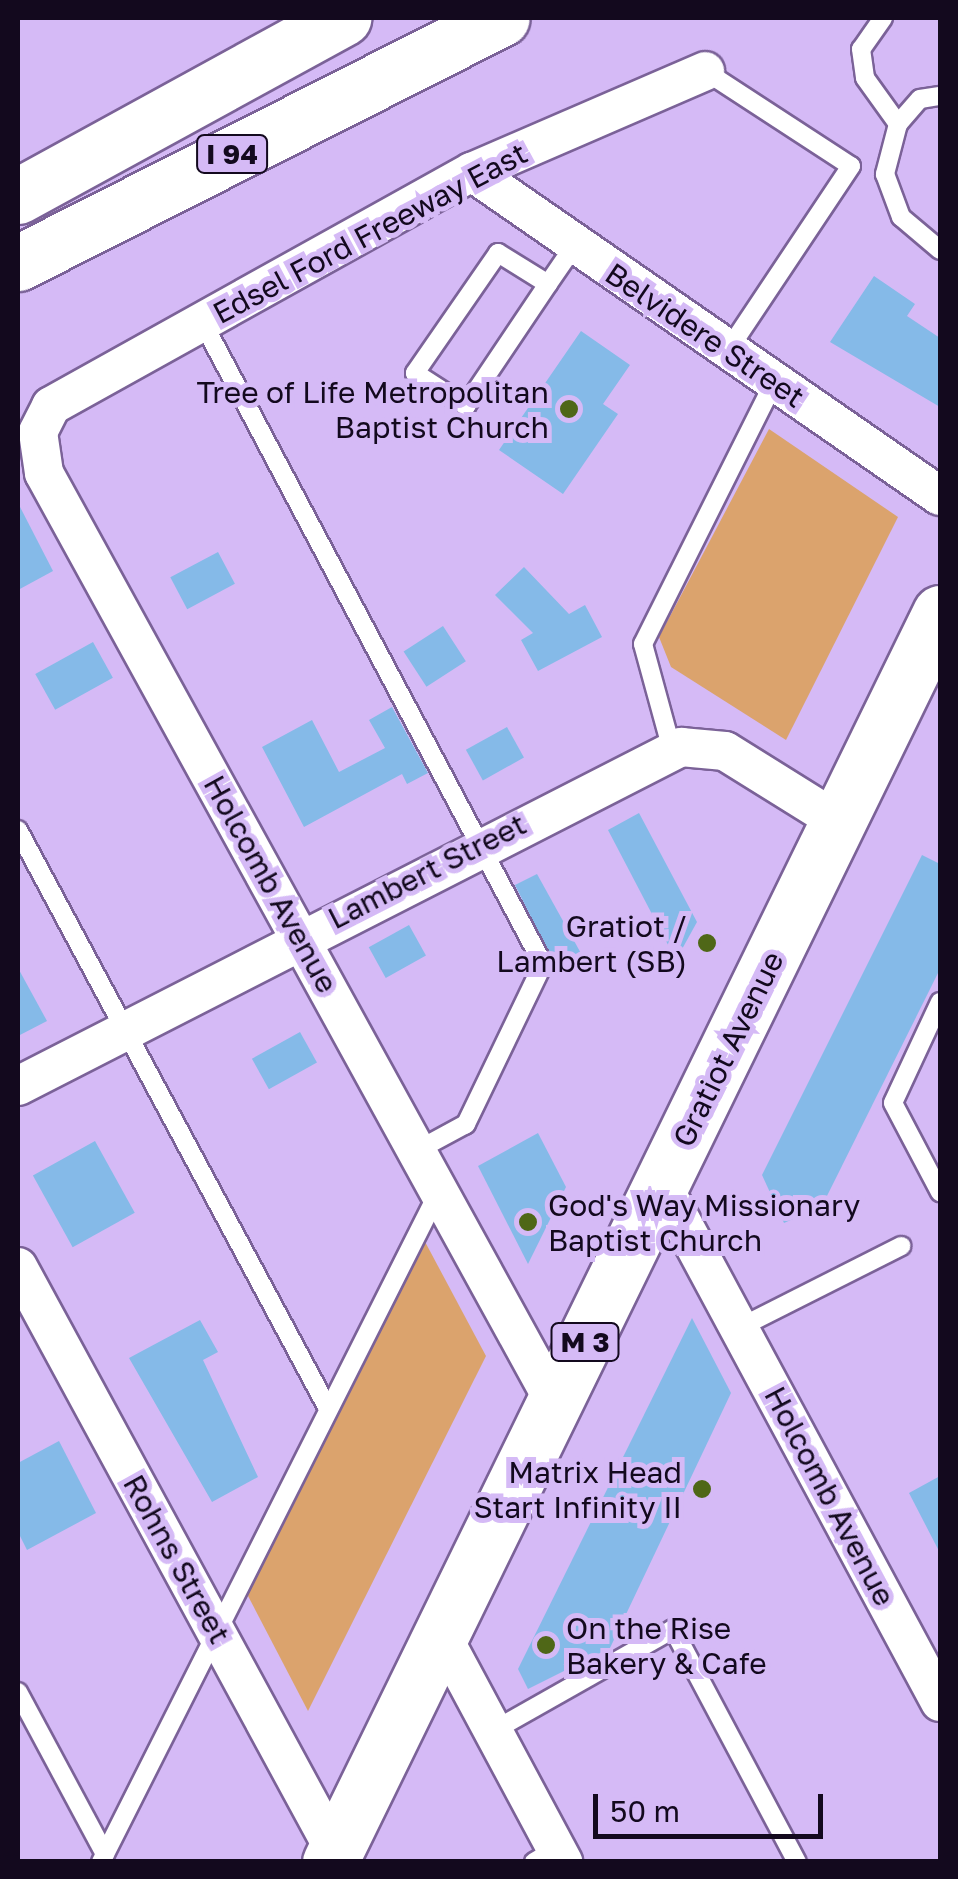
<!DOCTYPE html>
<html>
<head>
<meta charset="utf-8">
<style>
  body { margin:0 }
  #map { position:relative; width:958px; height:1879px; overflow:hidden; background:#d5baf6; font-family:"Golos Text",sans-serif }
  div>[style] { position:absolute }
  .green>* { inset:0; background:#dba36d }
  .building>* { inset:0; background:#85bae8; transform-origin:0 0 }
  .roads { filter:drop-shadow(2px 0 #7b6298) drop-shadow(-2px 0 #7b6298) drop-shadow(0 2px #7b6298) drop-shadow(0 -2px #7b6298) }
  .lane>* { height:18px; margin:-9px; padding:0 9px; transform-origin:9px; border-radius:9px; background:#fff }
  .street>* { height:38px; margin:-19px; padding:0 19px; transform-origin:19px; border-radius:19px; background:#fff }
  .primary>* { height:55px; margin:-27.5px; padding:0 27.5px; transform-origin:27.5px; border-radius:27.5px; background:#fff }
  .highway>* { height:55px; margin:-27.5px; padding:0 27.5px; transform-origin:27.5px; border-radius:27.5px; background:#fff }
  .dots>* { width:28px; height:28px; translate:-50% -50%; box-sizing:border-box; border:5px solid #d5baf6; border-radius:50% }
  span { translate:-50% -50%; white-space:nowrap; text-align:center; line-height:1.15; -webkit-text-stroke:10px #d5baf6; paint-order:stroke }
  .shield-label span { padding:2px 8px; background:#d5baf6; border:2px solid; border-radius:8px; -webkit-text-stroke-width:0 }
  .shield-label { font-size:28px; color:#13091e; font-weight:700 }
  .street-label { font-size:30px; color:#13091e }
  .poi-label { font-size:30px; color:#13091e }
  .right { translate:-100% -50%; text-align:right }
  .left { translate:0 -50%; text-align:left }
  .frame { position:absolute; inset:0; border:20px solid #13091e; pointer-events:none }
  .scale { position:absolute; left:593px; top:1794px; width:230px; height:45px; box-sizing:border-box; border:5px solid #13091e; border-top:0; padding-left:12px; font-size:30px; line-height:35px; white-space:nowrap; color:#13091e; -webkit-text-stroke:8px #d5baf6; paint-order:stroke }
</style>
</head>
<body>
<div id="map">
  <div class="green">
    <i style="clip-path:polygon(769px 429px,898px 517px,786px 740px,671px 667px,659px 637px)"></i>
    <i style="clip-path:polygon(423px 1238px,486px 1356px,308px 1711px,247px 1594px)"></i>
  </div>
  <div class="building">
    <i style="clip-path:polygon(874px 276px,915px 304px,907px 316px,940px 338px,940px 407px,830px 342px)"></i>
    <i style="clip-path:polygon(581px 331px,630px 365px,603px 404px,618px 414px,563px 494px,499px 450px)"></i>
    <i style="clip-path:polygon(18px 503px,53px 571px,18px 590px)"></i>
    <i style="left:218px;top:552px;width:36px;height:54px;rotate:62deg"></i>
    <i style="clip-path:polygon(524px 567px,569px 614px,585px 605px,602px 637px,538px 671px,521px 640px,533px 633px,495px 595px)"></i>
    <i style="left:443px;top:626px;width:42px;height:47px;rotate:57deg"></i>
    <i style="left:93px;top:642px;width:41px;height:66px;rotate:61deg"></i>
    <i style="clip-path:polygon(392px 707px,428px 773px,407px 784px,402px 774px,304px 827px,262px 747px,312px 720px,339px 772px,385px 748px,369px 720px)"></i>
    <i style="left:507px;top:727px;width:35px;height:47px;rotate:61deg"></i>
    <i style="clip-path:polygon(639px 813px,697px 922px,676px 960px,608px 830px)"></i>
    <i style="clip-path:polygon(922px 855px,940px 864px,940px 969px,822px 1206px,784px 1223px,762px 1175px)"></i>
    <i style="clip-path:polygon(537px 874px,583px 957px,558px 971px,515px 885px)"></i>
    <i style="left:409px;top:925px;width:35px;height:46px;rotate:61deg"></i>
    <i style="clip-path:polygon(18px 968px,47px 1021px,18px 1036px)"></i>
    <i style="left:300px;top:1032px;width:35px;height:55px;rotate:61deg"></i>
    <i style="clip-path:polygon(538px 1133px,566px 1187px,528px 1264px,478px 1166px)"></i>
    <i style="left:95px;top:1141px;width:82px;height:71px;rotate:61deg"></i>
    <i style="clip-path:polygon(692px 1318px,731px 1393px,610px 1648px,528px 1689px,518px 1669px)"></i>
    <i style="clip-path:polygon(200px 1320px,218px 1352px,203px 1360px,258px 1477px,212px 1502px,129px 1358px)"></i>
    <i style="clip-path:polygon(59px 1441px,96px 1513px,27px 1550px,18px 1532px,18px 1463px)"></i>
    <i style="clip-path:polygon(940px 1476px,940px 1553px,909px 1493px)"></i>
  </div>
  <div class="roads">
    <div class="lane">
      <i style="left:883px;top:18px;width:38px;rotate:125deg"></i>
      <i style="left:861px;top:49px;width:29px;rotate:82deg"></i>
      <i style="left:865px;top:78px;width:57px;rotate:54.3deg"></i>
      <i style="left:898px;top:124px;width:52px;rotate:104.6deg"></i>
      <i style="left:885px;top:174px;width:46px;rotate:69.6deg"></i>
      <i style="left:901px;top:217px;width:51px;rotate:40.2deg"></i>
      <i style="left:705px;top:71px;width:174px;rotate:33.1deg"></i>
      <i style="left:851px;top:166px;width:224px;rotate:123.7deg"></i>
      <i style="left:898px;top:124px;width:33px;rotate:-49deg"></i>
      <i style="left:920px;top:99px;width:20px;rotate:-9deg"></i>
      <i style="left:548px;top:284px;width:59px;rotate:-148.2deg"></i>
      <i style="left:498px;top:253px;width:146px;rotate:124.7deg"></i>
      <i style="left:415px;top:373px;width:61px;rotate:32.9deg"></i>
      <i style="left:466px;top:406px;width:147px;rotate:-56.1deg"></i>
      <i style="left:548px;top:284px;width:46px;rotate:-55.6deg"></i>
      <i style="left:203px;top:323px;width:726px;rotate:62.06deg"></i>
      <i style="left:543px;top:964px;width:178px;rotate:115.7deg"></i>
      <i style="left:466px;top:1124px;width:57px;rotate:151.6deg"></i>
      <i style="left:672px;top:750px;width:110px;rotate:-105.3deg"></i>
      <i style="left:643px;top:644px;width:293px;rotate:-63.4deg"></i>
      <i style="left:18px;top:830px;width:652px;rotate:61.82deg"></i>
      <i style="left:940px;top:1002px;width:111px;rotate:115deg"></i>
      <i style="left:893px;top:1103px;width:101px;rotate:62.2deg"></i>
      <i style="left:739px;top:1328px;width:182px;rotate:-26.8deg"></i>
      <i style="left:18px;top:1692px;width:184px;rotate:61.8deg"></i>
      <i style="left:493px;top:1731px;width:207px;rotate:-29.5deg"></i>
      <i style="left:673px;top:1629px;width:264px;rotate:62deg"></i>
      <i style="left:101px;top:1862px;width:749px;rotate:-63.26deg"></i>
      <i style="left:534px;top:1862px;width:26px;rotate:-31deg"></i>
    </div>
    <div class="street">
      <i style="left:472px;top:172px;width:569px;rotate:34.7deg"></i>
      <i style="left:18px;top:1086px;width:745px;rotate:-27.08deg"></i>
      <i style="left:681px;top:747px;width:44px;rotate:5.2deg"></i>
      <i style="left:725px;top:751px;width:134px;rotate:31.9deg"></i>
      <i style="left:662px;top:1185px;width:587px;rotate:61.73deg"></i>
      <i style="left:18px;top:1267px;width:664px;rotate:61.51deg"></i>
      <i style="left:555px;top:1403px;width:1061px;rotate:-118.79deg"></i>
      <i style="left:44px;top:473px;width:41px;rotate:-98.3deg"></i>
      <i style="left:38px;top:432px;width:29px;rotate:-63deg"></i>
      <i style="left:51px;top:406px;width:482px;rotate:-29.1deg"></i>
      <i style="left:472px;top:172px;width:254px;rotate:-23.4deg"></i>
      <i style="left:441px;top:1634px;width:259px;rotate:61.8deg"></i>
    </div>
    <div class="primary">
      <i style="left:330px;top:1862px;width:1390px;rotate:-63.97deg"></i>
    </div>
    <div class="highway">
      <i style="left:18px;top:196px;width:371px;rotate:-28.7deg"></i>
      <i style="left:18px;top:263px;width:542px;rotate:-26.85deg"></i>
    </div>
  </div>
  <div class="dots">
    <i style="left:569px;top:409px;background:#4f6717"></i>
    <i style="left:707px;top:943px;background:#4f6717"></i>
    <i style="left:528px;top:1222px;background:#4f6717"></i>
    <i style="left:702px;top:1489px;background:#4f6717"></i>
    <i style="left:546px;top:1645px;background:#4f6717"></i>
  </div>
  <div class="shield-label">
    <span style="left:232px;top:154px">I 94</span>
    <span style="left:585px;top:1342px">M 3</span>
  </div>
  <div class="street-label">
    <span style="left:370px;top:233px;rotate:-28deg">Edsel Ford Freeway East</span>
    <span style="left:705px;top:335px;rotate:34deg">Belvidere Street</span>
    <span style="left:427px;top:871px;rotate:-27deg">Lambert Street</span>
    <span style="left:271px;top:884px;rotate:61deg">Holcomb Avenue</span>
    <span style="left:728px;top:1049px;rotate:-64deg">Gratiot Avenue</span>
    <span style="left:830px;top:1496px;rotate:62deg">Holcomb Avenue</span>
    <span style="left:177px;top:1559px;rotate:61deg">Rohns Street</span>
  </div>
  <div class="poi-label">
    <span class="right" style="left:549px;top:409px">Tree of Life Metropolitan<br>Baptist Church</span>
    <span class="right" style="left:687px;top:943px">Gratiot /<br>Lambert (SB)</span>
    <span class="left" style="left:548px;top:1222px">God's Way Missionary<br>Baptist Church</span>
    <span class="right" style="left:682px;top:1489px">Matrix Head<br>Start Infinity II</span>
    <span class="left" style="left:566px;top:1645px">On the Rise<br>Bakery &amp; Cafe</span>
  </div>
  <div class="frame"></div>
  <div class="scale">50 m</div>
</div>
</body>
</html>
